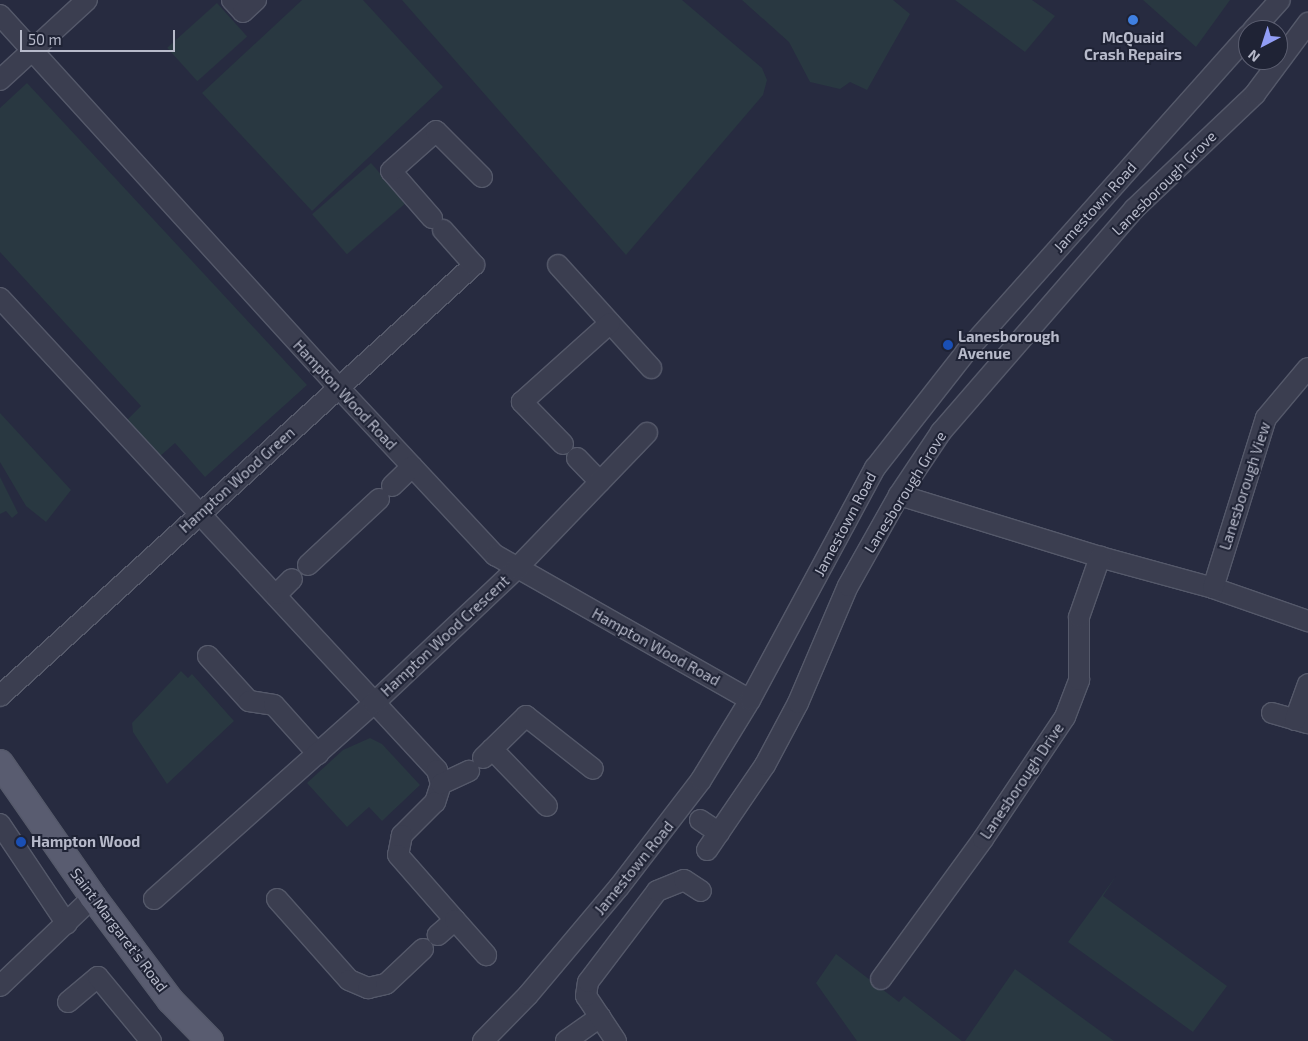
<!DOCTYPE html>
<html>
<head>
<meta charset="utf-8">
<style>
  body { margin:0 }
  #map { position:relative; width:1308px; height:1041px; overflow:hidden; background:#272b40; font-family:"Exo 2",sans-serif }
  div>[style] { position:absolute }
  .green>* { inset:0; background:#293841; transform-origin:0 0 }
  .roads { filter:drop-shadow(1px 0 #55596a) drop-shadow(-1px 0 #55596a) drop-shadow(0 1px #55596a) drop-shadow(0 -1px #55596a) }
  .minor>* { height:20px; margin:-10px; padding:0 10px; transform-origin:10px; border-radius:10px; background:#3b3e50 }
  .major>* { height:26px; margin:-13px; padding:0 13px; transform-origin:13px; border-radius:13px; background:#595c70 }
  .dots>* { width:14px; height:14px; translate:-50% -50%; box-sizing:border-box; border:2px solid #1f2335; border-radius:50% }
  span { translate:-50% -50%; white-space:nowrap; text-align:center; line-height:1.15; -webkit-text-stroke:4px #1f2335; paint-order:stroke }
  .poi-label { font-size:15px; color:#b7baca; font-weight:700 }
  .left { translate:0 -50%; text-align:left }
  .street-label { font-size:15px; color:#b7baca }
  .north { position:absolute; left:1238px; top:20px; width:50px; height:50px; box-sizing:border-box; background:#1f2335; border:1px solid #5c5f71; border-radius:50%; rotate:220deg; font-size:14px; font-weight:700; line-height:20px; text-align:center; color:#b7baca }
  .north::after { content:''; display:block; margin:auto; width:18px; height:22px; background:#919df5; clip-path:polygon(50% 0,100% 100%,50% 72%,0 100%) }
  .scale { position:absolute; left:20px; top:30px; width:155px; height:22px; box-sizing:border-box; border:2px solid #b7baca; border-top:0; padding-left:6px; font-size:15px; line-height:18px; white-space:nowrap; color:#b7baca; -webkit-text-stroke:4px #1f2335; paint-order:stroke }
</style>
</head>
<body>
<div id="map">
  <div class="green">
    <i style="clip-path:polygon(302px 0,363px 0,443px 87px,312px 211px,202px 93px)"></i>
    <i style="clip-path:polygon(402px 0,682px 0,762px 68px,767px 80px,763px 95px,626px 255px)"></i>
    <i style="clip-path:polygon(742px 0,893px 0,910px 14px,867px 90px,850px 82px,840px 89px,810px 82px,789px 42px)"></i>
    <i style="clip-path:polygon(955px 0,1032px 0,1055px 16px,1025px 52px)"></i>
    <i style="clip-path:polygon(1143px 0,1230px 0,1196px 47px)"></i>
    <i style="left:217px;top:3px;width:45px;height:67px;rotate:48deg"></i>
    <i style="clip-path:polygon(27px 83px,307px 385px,205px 477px,175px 443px,159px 457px,126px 421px,141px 406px,0 252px,0 108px)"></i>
    <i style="left:371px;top:163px;width:53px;height:78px;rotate:49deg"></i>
    <i style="clip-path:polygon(0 413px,71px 490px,46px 522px,26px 506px,0 462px)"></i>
    <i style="clip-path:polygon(0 477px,18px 513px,12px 518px,6px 511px,0 514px)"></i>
    <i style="clip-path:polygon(181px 671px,188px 678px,192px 674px,234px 721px,167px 784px,133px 732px,132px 723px)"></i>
    <i style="clip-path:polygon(370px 738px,382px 744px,420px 785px,382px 821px,369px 807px,347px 827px,307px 783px,343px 750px)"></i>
    <i style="clip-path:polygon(1116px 876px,1103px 896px,1227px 986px,1193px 1032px,1068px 942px)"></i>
    <i style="clip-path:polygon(836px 954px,899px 1002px,904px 996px,962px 1041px,857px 1041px,816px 983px)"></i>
    <i style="clip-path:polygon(1015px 969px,1114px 1041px,965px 1041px)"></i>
  </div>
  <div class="roads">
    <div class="minor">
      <i style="left:232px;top:0;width:16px;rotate:47deg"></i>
      <i style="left:243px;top:12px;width:18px;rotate:-43deg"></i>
      <i style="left:0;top:15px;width:504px;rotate:47.73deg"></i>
      <i style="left:339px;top:388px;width:229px;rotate:47deg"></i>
      <i style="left:495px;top:555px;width:293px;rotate:29.6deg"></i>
      <i style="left:1253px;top:30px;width:40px;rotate:-48deg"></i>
      <i style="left:0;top:80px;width:118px;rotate:-42.6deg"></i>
      <i style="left:432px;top:218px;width:62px;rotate:-131.1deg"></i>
      <i style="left:391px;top:171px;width:60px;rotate:-41.6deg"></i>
      <i style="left:436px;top:131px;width:65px;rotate:45deg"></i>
      <i style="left:558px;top:265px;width:139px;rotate:47.9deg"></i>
      <i style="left:0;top:298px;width:643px;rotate:47.21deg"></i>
      <i style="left:437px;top:770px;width:15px;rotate:74deg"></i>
      <i style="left:441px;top:784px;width:19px;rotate:108deg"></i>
      <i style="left:435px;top:802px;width:47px;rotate:135deg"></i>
      <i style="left:402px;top:835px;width:20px;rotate:101deg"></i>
      <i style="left:398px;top:855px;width:86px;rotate:48.8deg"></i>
      <i style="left:455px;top:920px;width:23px;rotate:139deg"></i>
      <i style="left:563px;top:444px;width:59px;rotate:-134.3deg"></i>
      <i style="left:522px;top:402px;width:118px;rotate:-41.9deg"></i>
      <i style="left:577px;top:458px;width:33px;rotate:46deg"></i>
      <i style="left:392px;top:486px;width:28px;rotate:-44deg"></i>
      <i style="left:899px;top:495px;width:210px;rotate:17.1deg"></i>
      <i style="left:1100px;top:557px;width:117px;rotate:15.3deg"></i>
      <i style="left:1213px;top:588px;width:101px;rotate:19.2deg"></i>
      <i style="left:308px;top:565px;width:97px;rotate:-42.9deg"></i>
      <i style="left:1213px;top:588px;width:178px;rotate:-72.7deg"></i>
      <i style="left:1266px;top:418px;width:65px;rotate:-50deg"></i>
      <i style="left:277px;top:594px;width:21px;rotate:-45deg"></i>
      <i style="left:208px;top:656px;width:61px;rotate:47.7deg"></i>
      <i style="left:249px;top:701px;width:25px;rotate:9deg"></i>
      <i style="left:274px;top:705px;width:66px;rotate:48.1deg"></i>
      <i style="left:0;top:696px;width:641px;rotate:-42.28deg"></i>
      <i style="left:474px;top:265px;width:47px;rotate:-131.5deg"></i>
      <i style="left:1272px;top:713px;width:37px;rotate:16deg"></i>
      <i style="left:1295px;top:720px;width:38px;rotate:-70deg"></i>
      <i style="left:492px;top:749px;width:79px;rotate:46deg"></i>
      <i style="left:483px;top:758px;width:60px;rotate:-44.3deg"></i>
      <i style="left:526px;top:716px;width:85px;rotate:38.3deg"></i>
      <i style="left:441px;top:784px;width:31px;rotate:-25deg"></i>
      <i style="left:700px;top:820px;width:23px;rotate:34deg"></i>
      <i style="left:0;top:824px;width:120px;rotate:56.2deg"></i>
      <i style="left:707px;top:850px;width:103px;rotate:-55.7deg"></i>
      <i style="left:765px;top:765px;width:70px;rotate:-62deg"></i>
      <i style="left:798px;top:703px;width:127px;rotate:-66.9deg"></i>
      <i style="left:848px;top:586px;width:104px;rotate:-60.7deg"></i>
      <i style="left:899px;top:495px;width:76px;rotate:-56.3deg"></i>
      <i style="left:941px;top:432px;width:295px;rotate:-49.1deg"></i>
      <i style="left:1134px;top:209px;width:167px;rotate:-43.5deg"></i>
      <i style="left:1255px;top:94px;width:89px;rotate:-53.3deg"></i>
      <i style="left:154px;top:899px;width:295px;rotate:-41.7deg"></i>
      <i style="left:374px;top:703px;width:195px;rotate:-43.3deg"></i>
      <i style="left:516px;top:569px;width:189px;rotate:-46.1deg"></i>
      <i style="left:277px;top:899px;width:108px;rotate:48.4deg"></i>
      <i style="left:349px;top:980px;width:21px;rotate:23deg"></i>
      <i style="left:368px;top:988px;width:18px;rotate:-13deg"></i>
      <i style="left:386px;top:984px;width:51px;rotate:-43.4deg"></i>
      <i style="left:455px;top:920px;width:47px;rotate:48.5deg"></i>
      <i style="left:881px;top:979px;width:173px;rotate:-53.9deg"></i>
      <i style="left:983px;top:839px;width:147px;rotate:-56.1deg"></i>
      <i style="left:1065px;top:717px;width:40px;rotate:-69deg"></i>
      <i style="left:1079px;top:680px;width:63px;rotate:-90deg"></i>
      <i style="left:1079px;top:617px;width:64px;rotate:-70.7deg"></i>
      <i style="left:0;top:986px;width:129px;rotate:-43.7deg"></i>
      <i style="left:68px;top:1002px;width:39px;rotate:-40deg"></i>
      <i style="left:98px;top:977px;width:83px;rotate:50.4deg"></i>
      <i style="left:483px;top:1041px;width:64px;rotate:-45.6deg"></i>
      <i style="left:528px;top:995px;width:141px;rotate:-49.9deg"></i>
      <i style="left:619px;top:887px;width:135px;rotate:-52.5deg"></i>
      <i style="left:701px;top:780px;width:94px;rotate:-58.5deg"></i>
      <i style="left:750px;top:700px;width:264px;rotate:-61.7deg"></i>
      <i style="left:875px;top:468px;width:147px;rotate:-51.9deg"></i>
      <i style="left:966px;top:352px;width:424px;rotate:-48.3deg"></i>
      <i style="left:566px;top:1041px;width:42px;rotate:-35.2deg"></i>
      <i style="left:616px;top:1041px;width:54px;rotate:-123.7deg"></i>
      <i style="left:586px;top:996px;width:14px;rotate:-82deg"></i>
      <i style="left:588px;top:982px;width:114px;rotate:-52.8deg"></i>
      <i style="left:657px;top:891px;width:29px;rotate:-22deg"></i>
      <i style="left:684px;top:880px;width:20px;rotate:33deg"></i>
    </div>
    <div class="major">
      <i style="left:0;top:763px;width:163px;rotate:55.2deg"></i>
      <i style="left:93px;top:897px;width:129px;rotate:53.2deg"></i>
      <i style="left:170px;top:1000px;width:57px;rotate:45.7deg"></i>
    </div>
  </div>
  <div class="dots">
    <i style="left:1133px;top:20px;background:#3f7fe0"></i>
    <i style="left:948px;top:345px;background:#1a4fb4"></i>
    <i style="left:21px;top:842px;background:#1a4fb4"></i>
  </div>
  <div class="poi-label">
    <span style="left:1133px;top:46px">McQuaid<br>Crash Repairs</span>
    <span class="left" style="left:958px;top:345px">Lanesborough<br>Avenue</span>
    <span class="left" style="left:31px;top:842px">Hampton Wood</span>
  </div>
  <div class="street-label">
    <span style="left:1164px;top:183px;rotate:-45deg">Lanesborough Grove</span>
    <span style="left:1095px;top:207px;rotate:-48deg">Jamestown Road</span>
    <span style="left:345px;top:395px;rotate:47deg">Hampton Wood Road</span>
    <span style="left:237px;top:480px;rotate:-42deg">Hampton Wood Green</span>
    <span style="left:1245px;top:486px;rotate:-72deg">Lanesborough View</span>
    <span style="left:905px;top:492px;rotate:-58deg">Lanesborough Grove</span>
    <span style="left:845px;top:524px;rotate:-62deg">Jamestown Road</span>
    <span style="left:445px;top:636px;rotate:-43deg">Hampton Wood Crescent</span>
    <span style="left:656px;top:647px;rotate:29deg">Hampton Wood Road</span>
    <span style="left:1022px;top:781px;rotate:-56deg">Lanesborough Drive</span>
    <span style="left:634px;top:868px;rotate:-51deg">Jamestown Road</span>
    <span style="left:119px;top:930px;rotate:53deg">Saint Margaret's Road</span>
  </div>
  <div class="north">N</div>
  <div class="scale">50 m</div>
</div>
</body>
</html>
